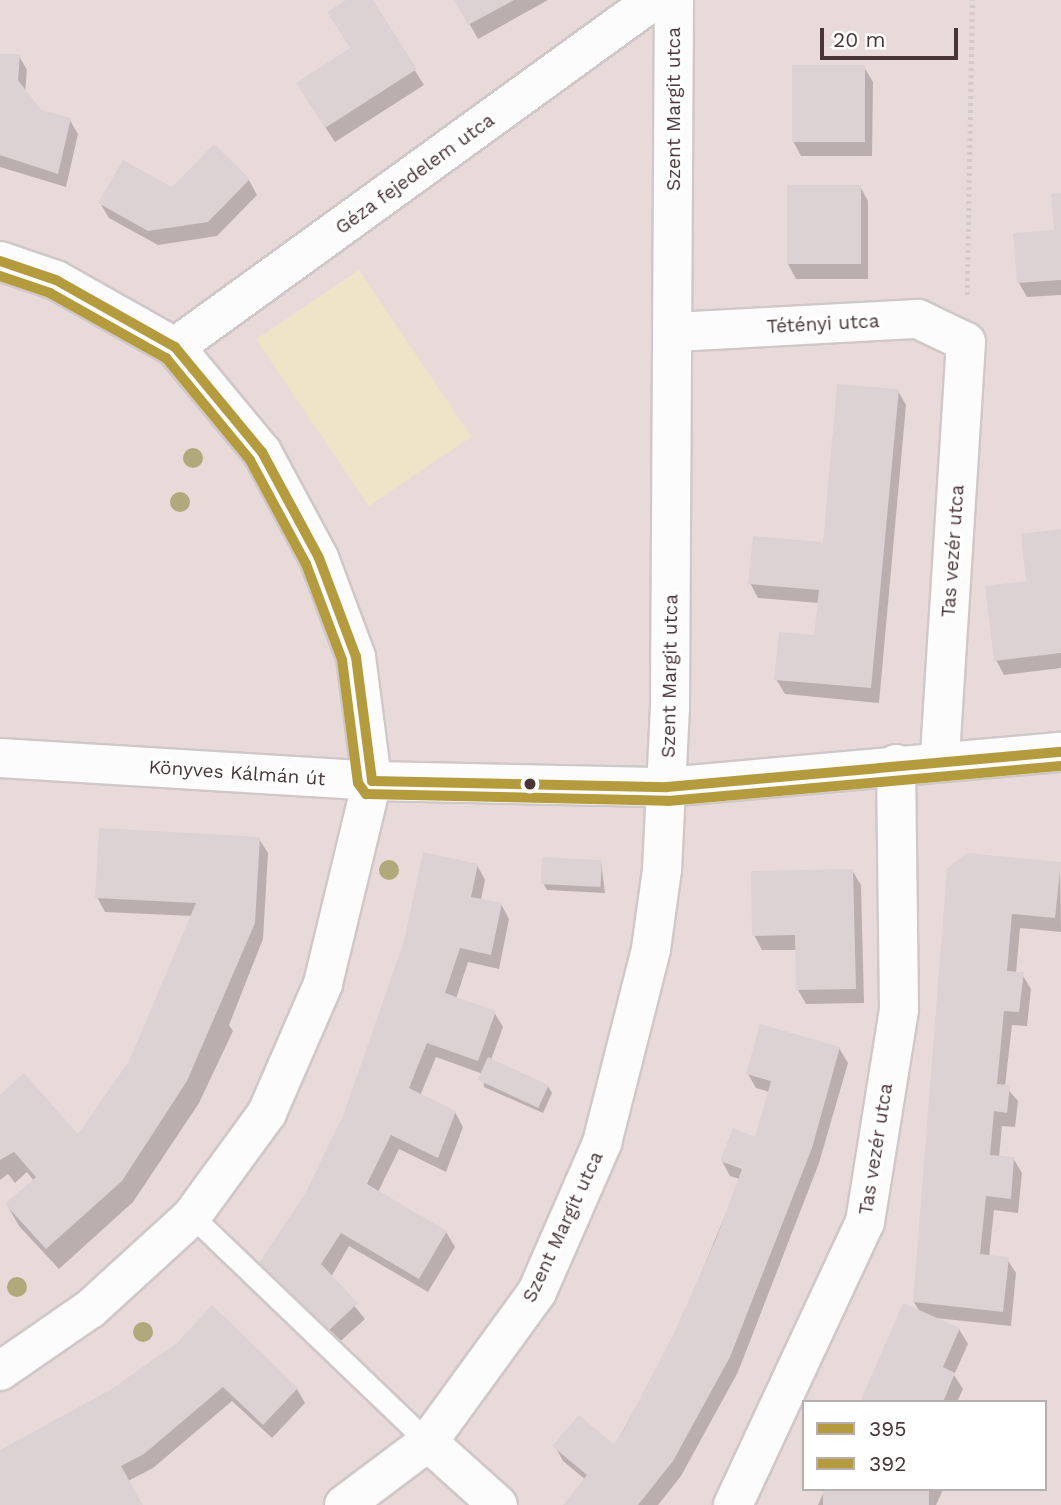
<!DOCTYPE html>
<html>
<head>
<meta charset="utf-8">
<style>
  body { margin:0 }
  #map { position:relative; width:1061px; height:1505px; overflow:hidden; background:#f2eaea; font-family:"Work Sans",sans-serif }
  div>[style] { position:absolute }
  .residential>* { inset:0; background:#e9dada }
  .green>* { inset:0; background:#efe3c8; transform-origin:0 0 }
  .shadow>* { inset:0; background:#0003 }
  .building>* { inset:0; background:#dcd2d3; transform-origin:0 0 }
  .path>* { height:4.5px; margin-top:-2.25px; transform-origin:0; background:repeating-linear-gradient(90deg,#d2cacb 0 3.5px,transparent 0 7px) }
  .roads { filter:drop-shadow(2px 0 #d0c8c8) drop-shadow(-2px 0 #d0c8c8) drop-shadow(0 2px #d0c8c8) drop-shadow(0 -2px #d0c8c8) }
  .lane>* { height:21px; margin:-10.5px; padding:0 10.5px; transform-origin:10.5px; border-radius:10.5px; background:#fdfcfc }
  .street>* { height:38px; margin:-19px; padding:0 19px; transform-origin:19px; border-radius:19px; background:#fdfcfc }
  .bus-1>* { height:10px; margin:-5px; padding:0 5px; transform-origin:5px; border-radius:5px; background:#b49c3e }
  .bus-2>* { height:10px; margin:-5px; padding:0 5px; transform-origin:5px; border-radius:5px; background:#b49c3e }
  .trees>* { width:20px; height:20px; margin:-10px; border-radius:50%; background:#b1a97b }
  .dots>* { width:19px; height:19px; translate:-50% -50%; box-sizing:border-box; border:4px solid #fff; border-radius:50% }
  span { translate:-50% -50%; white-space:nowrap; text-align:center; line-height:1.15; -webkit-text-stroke:7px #fff; paint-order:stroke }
  .street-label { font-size:19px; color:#493537 }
  .legend { position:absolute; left:802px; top:1400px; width:245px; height:91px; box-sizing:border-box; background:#fff; border:2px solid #b6aeaf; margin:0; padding:9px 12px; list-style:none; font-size:21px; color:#493537 }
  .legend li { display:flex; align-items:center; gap:14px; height:35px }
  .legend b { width:35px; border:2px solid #b6aeaf }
  .scale { position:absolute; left:820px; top:28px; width:138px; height:32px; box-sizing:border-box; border:4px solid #493537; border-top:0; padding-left:9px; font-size:21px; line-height:24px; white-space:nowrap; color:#493537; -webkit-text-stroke:5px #fff; paint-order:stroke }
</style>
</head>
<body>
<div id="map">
  <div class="residential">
    <i style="clip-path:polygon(evenodd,0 0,1061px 0,1061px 1505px,0 1505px,0 0,804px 1402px,1045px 1402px,1045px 1489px,804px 1489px,804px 1402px)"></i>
  </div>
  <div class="green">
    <i style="left:359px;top:270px;width:201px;height:124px;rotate:56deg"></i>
  </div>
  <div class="shadow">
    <i style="clip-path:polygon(349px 0,371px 0,424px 85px,335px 142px,306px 98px,352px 49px)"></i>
    <i style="clip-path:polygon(456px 0,548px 0,478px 39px)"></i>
    <i style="clip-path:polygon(0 55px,19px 56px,27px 70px,25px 92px,40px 111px,69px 119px,78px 134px,66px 187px,0 167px)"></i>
    <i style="clip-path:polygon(864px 67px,873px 82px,872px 156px,801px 156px,793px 141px)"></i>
    <i style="clip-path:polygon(249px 180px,257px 195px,217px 236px,158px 245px,109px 218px,100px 203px)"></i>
    <i style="clip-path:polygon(860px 186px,868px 201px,868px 279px,796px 279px,788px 264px)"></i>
    <i style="clip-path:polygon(1061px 195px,1061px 295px,1027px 297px,1019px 283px,1055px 232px)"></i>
    <i style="clip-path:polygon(898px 391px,906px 405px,879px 703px,785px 694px,776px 679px,816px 637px,819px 603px,758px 598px,750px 583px,825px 544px)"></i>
    <i style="clip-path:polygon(1061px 531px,1061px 668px,1004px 675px,996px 660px,1028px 582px)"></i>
    <i style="clip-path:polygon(259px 839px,268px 853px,263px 939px,229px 1025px,233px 1031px,199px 1103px,133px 1202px,59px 1269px,19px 1226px,7px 1205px,34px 1181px,27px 1172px,15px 1183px,8px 1174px,0 1180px,0 1097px,78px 1136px,131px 1062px,192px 916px,105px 912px,97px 897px)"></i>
    <i style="clip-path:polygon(601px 861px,605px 893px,547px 890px,543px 883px)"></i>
    <i style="clip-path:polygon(1060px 864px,1061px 932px,1020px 928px,1016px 973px,1022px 974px,1031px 989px,1027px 1026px,1012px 1025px,1005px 1086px,1018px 1101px,1015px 1127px,1002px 1126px,999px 1157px,1013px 1158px,1022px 1173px,1018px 1213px,994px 1210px,989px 1257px,1007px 1259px,1016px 1273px,1011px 1326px,936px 1318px,959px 1329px,968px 1344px,954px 1375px,963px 1389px,957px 1402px,862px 1402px,920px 1312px,914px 1302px,948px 870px)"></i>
    <i style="clip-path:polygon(477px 865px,485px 880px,481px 900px,501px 904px,509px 919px,499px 969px,468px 962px,456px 999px,494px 1012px,503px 1027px,491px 1060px,548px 1086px,552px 1093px,543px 1113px,484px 1087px,483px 1074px,436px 1057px,420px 1096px,455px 1112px,463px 1127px,446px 1172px,399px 1149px,378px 1192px,446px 1232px,455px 1247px,428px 1292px,349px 1246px,331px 1277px,365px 1319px,335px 1346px,261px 1263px,307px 1193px)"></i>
    <i style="clip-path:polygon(852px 870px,861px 885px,864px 1003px,806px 1004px,798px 990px,797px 950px,762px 950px,754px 935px)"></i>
    <i style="clip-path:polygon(839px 1048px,848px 1063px,819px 1163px,738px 1372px,681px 1476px,658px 1505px,565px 1505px,586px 1480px,563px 1461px,555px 1446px,614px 1447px,676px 1334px,740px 1179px,730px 1176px,722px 1161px,756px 1139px,770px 1092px,756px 1088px,748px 1074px)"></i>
    <i style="clip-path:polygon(178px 1344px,297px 1389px,305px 1403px,272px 1438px,232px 1401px,153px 1468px,128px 1481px,141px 1505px,0 1505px,0 1452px,111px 1391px)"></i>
    <i style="clip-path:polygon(825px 1489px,940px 1489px,942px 1492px,936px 1505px,818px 1505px)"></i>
  </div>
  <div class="building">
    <i style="clip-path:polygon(346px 0,373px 0,417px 69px,325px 128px,296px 83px,350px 48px,327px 12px)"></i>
    <i style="clip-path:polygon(454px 0,514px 0,468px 25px)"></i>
    <i style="clip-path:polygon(0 54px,20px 54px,18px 80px,41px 110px,71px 118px,58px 174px,0 155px)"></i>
    <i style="left:792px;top:65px;width:73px;height:77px"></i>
    <i style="clip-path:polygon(214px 144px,250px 179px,208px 222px,148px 231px,98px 203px,123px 160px,172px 187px)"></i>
    <i style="left:787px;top:185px;width:74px;height:79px"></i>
    <i style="clip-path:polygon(1061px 193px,1061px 280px,1017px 283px,1013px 233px,1054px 230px,1051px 194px)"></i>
    <i style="clip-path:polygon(837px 384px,899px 389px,871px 688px,774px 680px,779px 632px,814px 635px,819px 590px,748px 584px,753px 536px,823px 542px)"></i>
    <i style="clip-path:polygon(1061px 529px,1061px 653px,994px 661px,985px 586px,1026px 581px,1021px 534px)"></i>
    <i style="clip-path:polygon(99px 828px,260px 837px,255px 923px,187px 1081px,122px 1181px,46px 1249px,5px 1204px,36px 1177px,14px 1152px,0 1160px,0 1095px,24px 1073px,78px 1134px,129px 1061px,196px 903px,95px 898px)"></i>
    <i style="clip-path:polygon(423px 852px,478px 864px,471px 897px,502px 903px,491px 955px,460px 948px,445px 993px,496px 1011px,478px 1061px,427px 1043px,409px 1088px,456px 1111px,438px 1158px,391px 1135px,367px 1184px,447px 1231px,419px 1279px,341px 1233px,321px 1264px,358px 1303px,326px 1333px,259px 1263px,306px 1192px,344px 1113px,404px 941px)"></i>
    <i style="clip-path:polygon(967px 853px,1061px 862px,1055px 918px,1012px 914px,1007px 971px,1024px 972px,1019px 1012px,1004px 1011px,997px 1084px,1010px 1085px,1007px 1113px,994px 1111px,990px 1155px,1014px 1157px,1011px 1199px,986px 1196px,980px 1254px,1009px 1257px,1003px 1312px,913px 1302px,947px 869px)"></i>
    <i style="left:542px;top:857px;width:60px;height:27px;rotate:3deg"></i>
    <i style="clip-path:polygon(853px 869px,856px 989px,796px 990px,795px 935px,752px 936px,751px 871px)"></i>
    <i style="clip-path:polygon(760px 1024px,840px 1047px,812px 1148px,730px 1357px,673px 1461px,638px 1505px,563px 1505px,587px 1475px,552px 1446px,579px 1415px,613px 1444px,622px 1433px,674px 1333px,716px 1239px,742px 1169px,720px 1161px,733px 1128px,755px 1137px,771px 1081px,746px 1074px)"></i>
    <i style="left:488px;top:1057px;width:67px;height:25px;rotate:25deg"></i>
    <i style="clip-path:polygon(903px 1303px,960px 1328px,943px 1367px,955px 1373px,943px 1402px,860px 1402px)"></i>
    <i style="clip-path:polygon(212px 1305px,298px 1388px,263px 1425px,223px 1387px,144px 1454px,121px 1466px,143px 1505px,0 1505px,0 1450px,110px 1390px,177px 1343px)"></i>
    <i style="left:823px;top:1489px;width:106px;height:17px"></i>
  </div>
  <div class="path">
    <i style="left:967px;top:295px;width:295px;rotate:-89deg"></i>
  </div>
  <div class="roads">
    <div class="lane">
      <i style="left:192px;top:1216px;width:327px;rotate:43.8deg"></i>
    </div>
    <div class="street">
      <i style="left:0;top:261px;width:59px;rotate:18.7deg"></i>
      <i style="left:56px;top:280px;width:137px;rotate:29.4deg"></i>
      <i style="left:175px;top:347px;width:136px;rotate:50.4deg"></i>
      <i style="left:262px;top:452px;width:120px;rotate:61.7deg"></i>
      <i style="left:319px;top:558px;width:106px;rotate:69.5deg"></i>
      <i style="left:356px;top:657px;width:125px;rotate:82.6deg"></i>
      <i style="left:372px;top:781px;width:209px;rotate:103.6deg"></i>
      <i style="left:323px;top:984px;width:141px;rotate:113.5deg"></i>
      <i style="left:267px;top:1113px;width:127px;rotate:126.1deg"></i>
      <i style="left:192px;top:1216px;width:138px;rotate:137.6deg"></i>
      <i style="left:90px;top:1309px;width:109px;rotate:145.4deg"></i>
      <i style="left:675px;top:332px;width:243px;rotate:-3.1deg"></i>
      <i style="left:918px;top:319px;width:53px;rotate:25.6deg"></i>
      <i style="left:966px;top:342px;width:419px;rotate:93.6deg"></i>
      <i style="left:175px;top:347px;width:591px;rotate:-35.92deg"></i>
      <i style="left:0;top:758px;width:373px;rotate:3.5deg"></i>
      <i style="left:372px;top:781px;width:295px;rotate:1.2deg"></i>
      <i style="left:667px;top:787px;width:396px;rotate:-5.1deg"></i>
      <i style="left:428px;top:1442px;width:94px;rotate:42deg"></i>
      <i style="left:344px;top:1505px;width:105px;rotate:-36.9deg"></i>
      <i style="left:428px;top:1442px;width:185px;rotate:-54deg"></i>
      <i style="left:537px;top:1292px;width:163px;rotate:-66.4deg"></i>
      <i style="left:602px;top:1143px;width:200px;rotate:-75.8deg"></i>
      <i style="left:651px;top:949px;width:80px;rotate:-82.1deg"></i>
      <i style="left:662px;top:870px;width:163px;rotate:-87.2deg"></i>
      <i style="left:670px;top:707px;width:707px;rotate:-89.68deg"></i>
      <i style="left:733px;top:1505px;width:312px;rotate:-65deg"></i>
      <i style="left:865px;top:1222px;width:216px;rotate:-80.9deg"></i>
      <i style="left:899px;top:1009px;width:245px;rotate:-90.7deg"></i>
    </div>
  </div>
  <div class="bus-1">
    <i style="left:0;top:261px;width:59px;rotate:18.7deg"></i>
    <i style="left:56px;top:280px;width:137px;rotate:29.4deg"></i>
    <i style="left:175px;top:347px;width:136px;rotate:50.4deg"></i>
    <i style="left:262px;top:452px;width:120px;rotate:61.7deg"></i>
    <i style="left:319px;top:558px;width:106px;rotate:69.5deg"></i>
    <i style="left:356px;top:657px;width:125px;rotate:82.6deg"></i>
    <i style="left:372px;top:781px;width:295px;rotate:1.2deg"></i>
    <i style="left:667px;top:787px;width:396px;rotate:-5.1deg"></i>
  </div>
  <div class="bus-2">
    <i style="left:0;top:276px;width:53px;rotate:18.8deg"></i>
    <i style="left:50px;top:293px;width:133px;rotate:29.3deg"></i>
    <i style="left:166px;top:358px;width:132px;rotate:50.5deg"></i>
    <i style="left:250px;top:460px;width:118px;rotate:61.7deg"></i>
    <i style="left:306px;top:564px;width:103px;rotate:69.4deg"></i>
    <i style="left:342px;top:660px;width:124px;rotate:82.6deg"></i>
    <i style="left:358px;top:783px;width:14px;rotate:54deg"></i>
    <i style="left:366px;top:794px;width:302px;rotate:1.3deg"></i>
    <i style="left:668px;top:801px;width:395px;rotate:-5.1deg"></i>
  </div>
  <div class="trees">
    <i style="left:193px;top:458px"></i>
    <i style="left:180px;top:502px"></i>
    <i style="left:389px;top:870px"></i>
    <i style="left:17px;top:1287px"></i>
    <i style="left:143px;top:1332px"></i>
  </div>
  <div class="dots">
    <i style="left:530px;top:784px;background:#493537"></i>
  </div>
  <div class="street-label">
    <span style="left:674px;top:109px;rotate:-90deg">Szent Margit utca</span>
    <span style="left:415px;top:174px;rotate:-36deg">Géza fejedelem utca</span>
    <span style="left:823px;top:324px;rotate:-3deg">Tétényi utca</span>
    <span style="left:953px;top:551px;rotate:-86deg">Tas vezér utca</span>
    <span style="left:670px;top:676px;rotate:-89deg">Szent Margit utca</span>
    <span style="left:237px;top:773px;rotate:4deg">Könyves Kálmán út</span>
    <span style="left:876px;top:1149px;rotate:-81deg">Tas vezér utca</span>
    <span style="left:563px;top:1227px;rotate:-65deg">Szent Margit utca</span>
  </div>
  <ul class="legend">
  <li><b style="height:9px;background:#b49c3e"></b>395</li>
  <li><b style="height:9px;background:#b49c3e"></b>392</li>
  </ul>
  <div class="scale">20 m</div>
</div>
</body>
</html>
